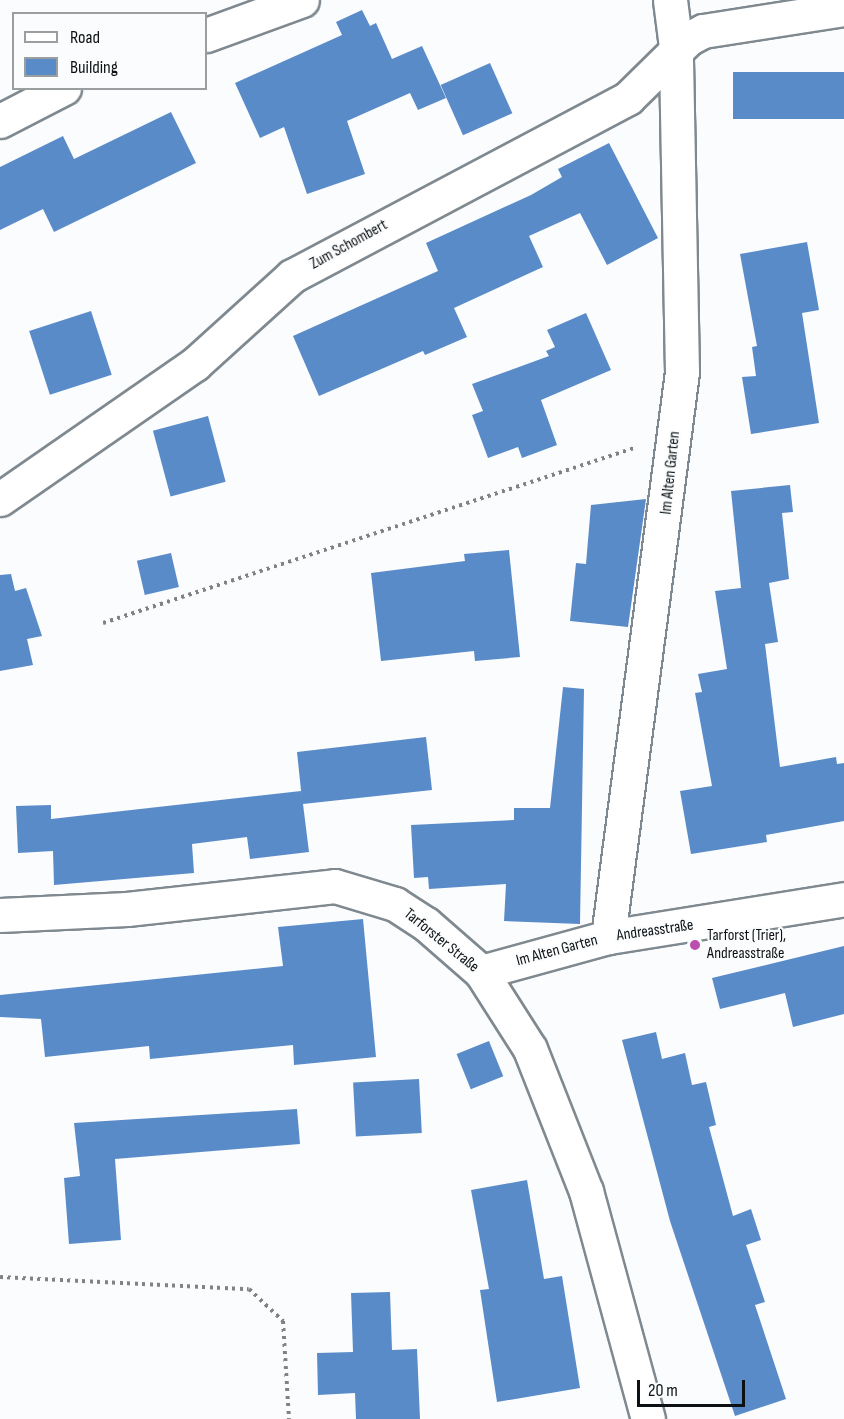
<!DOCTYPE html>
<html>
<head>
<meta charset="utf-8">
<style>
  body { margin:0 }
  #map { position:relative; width:844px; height:1419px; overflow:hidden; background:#fafcfd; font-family:"Sofia Sans Condensed",sans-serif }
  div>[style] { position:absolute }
  .building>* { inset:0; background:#5a8bc9; transform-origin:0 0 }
  .path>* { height:4px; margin-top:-2px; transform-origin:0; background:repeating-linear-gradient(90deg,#808385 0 3px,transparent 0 7.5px) }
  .roads { filter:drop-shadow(2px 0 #7f898f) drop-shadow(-2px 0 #7f898f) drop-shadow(0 2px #7f898f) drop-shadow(0 -2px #7f898f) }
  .minor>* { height:33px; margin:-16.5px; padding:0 16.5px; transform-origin:16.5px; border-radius:16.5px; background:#fff }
  .dots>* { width:16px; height:16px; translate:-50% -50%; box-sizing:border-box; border:3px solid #fafcfd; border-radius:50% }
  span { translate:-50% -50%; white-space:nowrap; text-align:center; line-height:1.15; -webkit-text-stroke:4.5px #fafcfd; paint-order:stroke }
  .street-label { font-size:16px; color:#0d1113 }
  .poi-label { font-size:16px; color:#0d1113 }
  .left { translate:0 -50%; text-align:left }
  .legend { position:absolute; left:12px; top:12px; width:195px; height:78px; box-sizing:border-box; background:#fafcfd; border:2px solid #9b9e9f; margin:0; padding:8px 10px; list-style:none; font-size:18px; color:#0d1113 }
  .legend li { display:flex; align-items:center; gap:12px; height:30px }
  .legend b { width:30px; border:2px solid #9b9e9f }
  .scale { position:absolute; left:637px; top:1380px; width:108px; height:27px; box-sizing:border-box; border:3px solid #0d1113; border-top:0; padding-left:8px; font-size:18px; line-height:21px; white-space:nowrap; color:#0d1113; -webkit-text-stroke:4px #fafcfd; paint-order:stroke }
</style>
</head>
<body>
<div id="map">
  <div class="building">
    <i style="clip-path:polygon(362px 10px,370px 26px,376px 23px,392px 59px,422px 46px,446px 98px,418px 110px,410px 93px,347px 121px,365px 174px,307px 194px,284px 127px,260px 138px,235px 83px,342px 35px,336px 22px)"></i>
    <i style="left:490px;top:63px;width:55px;height:54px;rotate:66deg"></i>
    <i style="left:844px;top:72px;width:47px;height:111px;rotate:90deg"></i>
    <i style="clip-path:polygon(171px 112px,196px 163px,54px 232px,43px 209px,0 230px,0 167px,63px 136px,74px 159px)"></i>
    <i style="clip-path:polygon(609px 143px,658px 238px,607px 265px,580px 213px,529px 236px,543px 267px,454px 308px,467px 337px,425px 355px,423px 351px,319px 396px,293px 336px,438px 271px,426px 243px,531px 195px,562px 177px,558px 169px)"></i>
    <i style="clip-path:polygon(807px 242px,819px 310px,802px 313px,819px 423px,751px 434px,742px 377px,756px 376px,752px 347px,757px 346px,740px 254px)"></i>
    <i style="left:91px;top:311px;width:67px;height:65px;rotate:72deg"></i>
    <i style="clip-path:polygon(586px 313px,611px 370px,541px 400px,557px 445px,522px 458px,518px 447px,488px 458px,472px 415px,483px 411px,472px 384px,549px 356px,546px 351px,555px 347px,547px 330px)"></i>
    <i style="left:208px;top:416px;width:68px;height:57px;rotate:75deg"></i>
    <i style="clip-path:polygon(790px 485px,793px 512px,782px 513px,789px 579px,769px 583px,778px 642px,765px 644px,780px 767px,836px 757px,837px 764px,844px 763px,844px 821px,766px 835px,767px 842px,691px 854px,680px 791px,712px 786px,695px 693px,702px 692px,698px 674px,727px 669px,715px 591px,741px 588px,731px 491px)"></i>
    <i style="clip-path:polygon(646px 499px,628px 627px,570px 621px,576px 563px,586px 564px,591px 505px)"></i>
    <i style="clip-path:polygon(509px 550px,520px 657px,475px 661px,474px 651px,381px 661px,371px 573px,465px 561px,464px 554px)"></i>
    <i style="left:171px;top:553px;width:35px;height:35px;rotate:77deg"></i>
    <i style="clip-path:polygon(11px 574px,15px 591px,26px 588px,42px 636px,27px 639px,33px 665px,0 671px,0 575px)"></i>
    <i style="clip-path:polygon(563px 687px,584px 689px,580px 924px,504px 921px,506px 884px,429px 889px,428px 877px,414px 878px,411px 825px,514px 820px,514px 808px,550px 808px)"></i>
    <i style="clip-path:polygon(426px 737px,432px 790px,303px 804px,309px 852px,250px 859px,247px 837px,192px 844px,194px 873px,54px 885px,53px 851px,18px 853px,16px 806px,51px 805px,51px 819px,301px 791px,302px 800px,297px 752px)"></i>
    <i style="clip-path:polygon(363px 919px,376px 1057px,294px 1065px,293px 1045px,150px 1059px,149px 1046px,45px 1057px,41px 1019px,0 1017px,0 995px,283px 966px,278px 927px)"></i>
    <i style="clip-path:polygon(844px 946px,844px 1014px,793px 1027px,785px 993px,720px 1009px,712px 978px)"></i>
    <i style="clip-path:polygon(656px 1032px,662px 1059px,685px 1053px,692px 1085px,706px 1082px,716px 1125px,709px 1127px,733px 1216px,751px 1209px,761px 1240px,746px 1245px,765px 1302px,755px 1305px,786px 1399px,735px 1416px,670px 1221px,622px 1040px)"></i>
    <i style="left:489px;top:1041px;width:38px;height:35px;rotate:68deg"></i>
    <i style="left:419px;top:1079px;width:54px;height:66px;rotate:87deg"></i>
    <i style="clip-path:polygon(297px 1109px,300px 1144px,115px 1159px,121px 1240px,69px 1244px,64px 1178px,80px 1176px,74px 1123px)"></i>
    <i style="clip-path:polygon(527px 1180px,544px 1279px,562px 1276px,580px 1388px,497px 1402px,480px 1290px,489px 1289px,471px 1190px)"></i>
    <i style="clip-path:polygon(390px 1292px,392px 1350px,417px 1349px,420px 1419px,356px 1419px,355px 1393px,318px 1395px,317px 1353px,353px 1352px,351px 1293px)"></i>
  </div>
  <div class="path">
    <i style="left:103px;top:623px;width:562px;rotate:-18.24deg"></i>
    <i style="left:0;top:1277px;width:249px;rotate:2.8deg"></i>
    <i style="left:249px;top:1289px;width:47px;rotate:43.3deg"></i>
    <i style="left:283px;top:1321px;width:98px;rotate:86.5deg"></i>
  </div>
  <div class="roads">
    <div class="minor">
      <i style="left:206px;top:35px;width:102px;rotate:-20deg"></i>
      <i style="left:0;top:121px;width:72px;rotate:-27.3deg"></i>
      <i style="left:0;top:499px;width:237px;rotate:-34.7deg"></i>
      <i style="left:195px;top:364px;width:131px;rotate:-42.2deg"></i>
      <i style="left:292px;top:276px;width:380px;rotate:-27.9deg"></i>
      <i style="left:628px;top:98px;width:84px;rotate:-44.5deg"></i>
      <i style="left:688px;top:39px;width:17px;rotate:-28deg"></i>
      <i style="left:703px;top:31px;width:143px;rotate:-8.9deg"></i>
      <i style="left:0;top:915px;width:127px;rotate:-2.7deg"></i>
      <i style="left:127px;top:909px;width:209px;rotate:-6.3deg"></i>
      <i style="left:335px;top:886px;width:63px;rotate:16.7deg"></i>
      <i style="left:395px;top:904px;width:37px;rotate:33deg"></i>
      <i style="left:426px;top:924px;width:73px;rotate:41.1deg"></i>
      <i style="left:481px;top:972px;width:91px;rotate:57.5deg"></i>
      <i style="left:530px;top:1049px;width:153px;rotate:68.5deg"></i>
      <i style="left:586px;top:1191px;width:236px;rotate:74.8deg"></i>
      <i style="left:608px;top:937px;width:570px;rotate:-82.54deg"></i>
      <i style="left:682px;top:372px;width:325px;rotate:-91.1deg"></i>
      <i style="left:676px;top:47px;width:47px;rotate:-97.3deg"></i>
      <i style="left:481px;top:972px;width:132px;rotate:-15.4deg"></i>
      <i style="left:608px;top:937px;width:239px;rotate:-9.1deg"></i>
    </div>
  </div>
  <div class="dots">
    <i style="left:695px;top:945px;background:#bb4eae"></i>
  </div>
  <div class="street-label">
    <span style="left:349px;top:245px;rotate:-29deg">Zum Schombert</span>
    <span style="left:671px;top:473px;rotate:-84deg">Im Alten Garten</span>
    <span style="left:655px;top:931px;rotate:-8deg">Andreasstraße</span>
    <span style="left:441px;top:941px;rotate:39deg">Tarforster Straße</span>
    <span style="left:557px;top:951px;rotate:-15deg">Im Alten Garten</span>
  </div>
  <div class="poi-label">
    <span class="left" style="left:707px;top:945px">Tarforst (Trier),<br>Andreasstraße</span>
  </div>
  <ul class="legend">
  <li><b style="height:8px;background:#fff"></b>Road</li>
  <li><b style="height:16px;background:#5a8bc9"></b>Building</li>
  </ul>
  <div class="scale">20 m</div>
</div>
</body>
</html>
